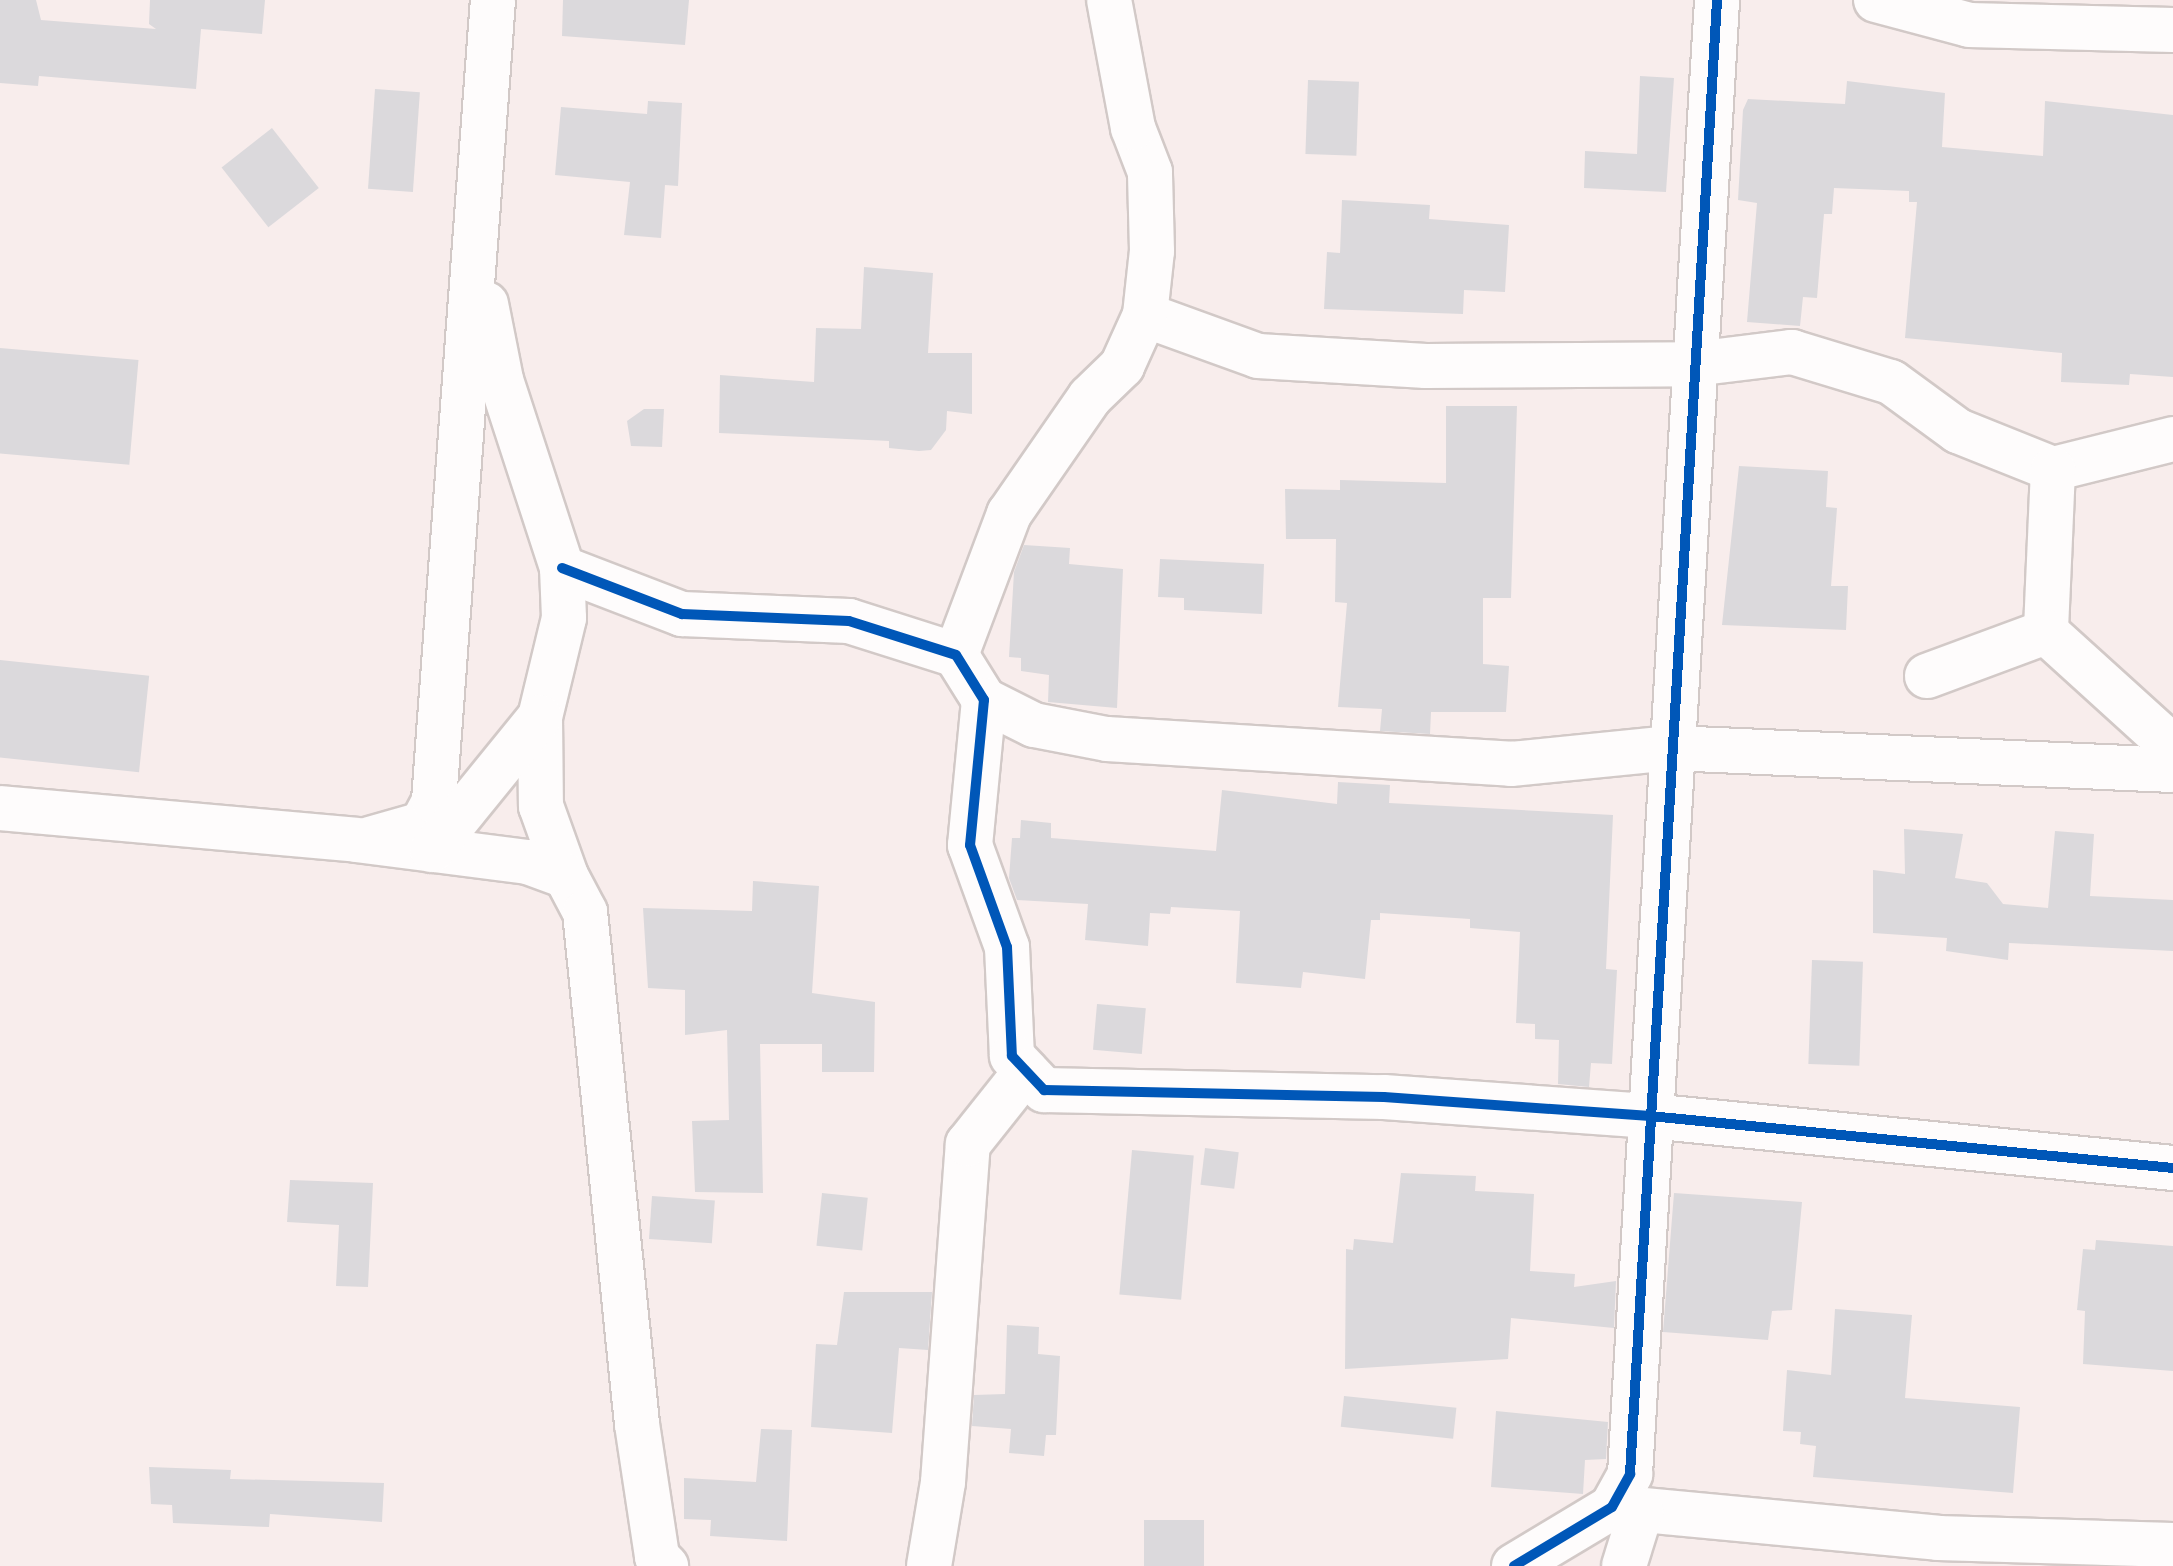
<!DOCTYPE html>
<html>
<head>
<meta charset="utf-8">
<style>
  body { margin:0 }
  #map { position:relative; width:2173px; height:1566px; overflow:hidden; background:#f8edec; font-family:"Sofia Sans Condensed",sans-serif }
  div>[style] { position:absolute }
  .building>* { inset:0; background:#dbd9dc; transform-origin:0 0 }
  .roads { filter:drop-shadow(2px 0 #d2c9c7) drop-shadow(-2px 0 #d2c9c7) drop-shadow(0 2px #d2c9c7) drop-shadow(0 -2px #d2c9c7) }
  .minor>* { height:44px; margin:-22px; padding:0 22px; transform-origin:22px; border-radius:22px; background:#fefcfc }
  .cycleway>* { height:10px; margin:-5px; padding:0 5px; transform-origin:5px; border-radius:5px; background:#0057b8 }
  span { translate:-50% -50%; white-space:nowrap; text-align:center; line-height:1.15; -webkit-text-stroke:7px #fde9e7; paint-order:stroke }
</style>
</head>
<body>
<div id="map">
  <div class="building">
    <i style="clip-path:polygon(0 0,36px 0,41px 20px,156px 29px,149px 24px,150px 0,265px 0,262px 34px,201px 29px,196px 89px,39px 76px,38px 86px,0 83px)"></i>
    <i style="clip-path:polygon(563px 0,689px 0,685px 45px,562px 36px)"></i>
    <i style="clip-path:polygon(1640px 76px,1674px 78px,1666px 192px,1584px 188px,1585px 151px,1637px 154px)"></i>
    <i style="left:1308px;top:80px;width:51px;height:74px;rotate:2deg"></i>
    <i style="clip-path:polygon(1847px 81px,1945px 93px,1942px 147px,2043px 156px,2045px 101px,2173px 115px,2173px 377px,2130px 374px,2129px 385px,2061px 382px,2062px 353px,1905px 338px,1917px 202px,1909px 202px,1909px 191px,1834px 188px,1832px 214px,1824px 214px,1817px 298px,1803px 297px,1800px 326px,1747px 322px,1757px 203px,1738px 200px,1743px 110px,1748px 99px,1845px 104px)"></i>
    <i style="left:375px;top:89px;width:45px;height:100px;rotate:4deg"></i>
    <i style="clip-path:polygon(648px 101px,682px 103px,678px 186px,665px 185px,661px 238px,624px 235px,630px 182px,555px 175px,561px 107px,647px 114px)"></i>
    <i style="left:272px;top:128px;width:76px;height:64px;rotate:52deg"></i>
    <i style="clip-path:polygon(1342px 200px,1430px 205px,1429px 219px,1509px 225px,1505px 292px,1464px 290px,1463px 314px,1324px 309px,1327px 252px,1340px 253px)"></i>
    <i style="clip-path:polygon(864px 267px,933px 273px,928px 353px,972px 353px,972px 414px,947px 411px,946px 430px,931px 450px,919px 451px,889px 448px,889px 441px,719px 433px,720px 375px,814px 382px,816px 328px,861px 329px)"></i>
    <i style="left:0;top:348px;width:139px;height:105px;rotate:5deg"></i>
    <i style="clip-path:polygon(1446px 406px,1517px 406px,1511px 598px,1483px 598px,1483px 664px,1509px 666px,1506px 712px,1431px 712px,1430px 734px,1380px 731px,1382px 709px,1338px 707px,1347px 603px,1335px 602px,1336px 539px,1286px 539px,1285px 489px,1340px 490px,1340px 480px,1446px 483px)"></i>
    <i style="clip-path:polygon(644px 409px,664px 409px,662px 447px,631px 446px,627px 421px)"></i>
    <i style="clip-path:polygon(1739px 466px,1828px 471px,1826px 507px,1837px 508px,1831px 586px,1848px 586px,1846px 630px,1722px 625px)"></i>
    <i style="clip-path:polygon(1024px 545px,1070px 548px,1069px 564px,1123px 569px,1117px 708px,1048px 702px,1049px 675px,1021px 671px,1021px 658px,1009px 657px,1014px 572px)"></i>
    <i style="clip-path:polygon(1160px 559px,1264px 564px,1262px 614px,1184px 610px,1184px 598px,1158px 597px)"></i>
    <i style="left:0;top:660px;width:150px;height:97px;rotate:6deg"></i>
    <i style="clip-path:polygon(1338px 782px,1390px 785px,1389px 803px,1613px 815px,1606px 969px,1617px 970px,1612px 1064px,1591px 1063px,1589px 1087px,1558px 1084px,1559px 1040px,1535px 1039px,1535px 1024px,1516px 1023px,1520px 932px,1470px 928px,1470px 919px,1380px 913px,1380px 920px,1371px 920px,1365px 979px,1303px 972px,1301px 988px,1236px 983px,1240px 911px,1171px 907px,1170px 914px,1150px 913px,1148px 946px,1085px 940px,1088px 904px,1017px 900px,1009px 878px,1012px 838px,1020px 838px,1021px 820px,1051px 823px,1051px 838px,1216px 851px,1222px 790px,1337px 804px)"></i>
    <i style="clip-path:polygon(1904px 829px,1963px 834px,1955px 878px,1987px 883px,2003px 904px,2048px 908px,2055px 831px,2094px 834px,2090px 896px,2173px 900px,2173px 951px,2009px 943px,2008px 960px,1946px 951px,1947px 938px,1873px 933px,1873px 870px,1905px 874px)"></i>
    <i style="clip-path:polygon(753px 881px,819px 886px,812px 993px,875px 1002px,874px 1072px,822px 1072px,822px 1044px,760px 1044px,763px 1193px,695px 1192px,692px 1121px,729px 1120px,727px 1030px,685px 1035px,685px 990px,648px 988px,643px 908px,752px 911px)"></i>
    <i style="left:1812px;top:960px;width:51px;height:104px;rotate:2deg"></i>
    <i style="left:1097px;top:1004px;width:49px;height:46px;rotate:5deg"></i>
    <i style="left:1205px;top:1148px;width:34px;height:37px;rotate:7deg"></i>
    <i style="left:1132px;top:1150px;width:62px;height:145px;rotate:5deg"></i>
    <i style="clip-path:polygon(1401px 1173px,1476px 1176px,1475px 1191px,1534px 1194px,1530px 1271px,1575px 1274px,1574px 1287px,1616px 1281px,1614px 1328px,1511px 1318px,1508px 1359px,1345px 1369px,1346px 1249px,1353px 1250px,1354px 1239px,1393px 1243px)"></i>
    <i style="clip-path:polygon(290px 1180px,373px 1183px,368px 1287px,336px 1286px,339px 1225px,287px 1222px)"></i>
    <i style="left:822px;top:1193px;width:46px;height:53px;rotate:6deg"></i>
    <i style="clip-path:polygon(1674px 1193px,1802px 1202px,1792px 1310px,1772px 1311px,1768px 1340px,1663px 1332px)"></i>
    <i style="left:652px;top:1196px;width:63px;height:43px;rotate:4deg"></i>
    <i style="clip-path:polygon(2096px 1240px,2173px 1246px,2173px 1371px,2083px 1364px,2085px 1311px,2077px 1310px,2083px 1249px,2095px 1250px)"></i>
    <i style="clip-path:polygon(844px 1292px,932px 1292px,928px 1350px,899px 1348px,892px 1433px,811px 1427px,816px 1344px,837px 1345px)"></i>
    <i style="clip-path:polygon(1835px 1309px,1912px 1315px,1905px 1398px,2020px 1407px,2013px 1493px,1813px 1477px,1816px 1446px,1800px 1444px,1801px 1432px,1783px 1431px,1787px 1370px,1831px 1375px)"></i>
    <i style="clip-path:polygon(1007px 1325px,1039px 1327px,1038px 1354px,1060px 1356px,1056px 1435px,1046px 1435px,1044px 1456px,1009px 1453px,1011px 1429px,972px 1426px,974px 1395px,1005px 1394px)"></i>
    <i style="left:1344px;top:1396px;width:113px;height:31px;rotate:6deg"></i>
    <i style="clip-path:polygon(1496px 1411px,1608px 1422px,1606px 1459px,1585px 1460px,1583px 1494px,1491px 1487px)"></i>
    <i style="clip-path:polygon(761px 1429px,792px 1430px,787px 1541px,710px 1536px,711px 1520px,684px 1519px,684px 1478px,756px 1482px)"></i>
    <i style="clip-path:polygon(149px 1467px,231px 1470px,230px 1479px,384px 1483px,382px 1522px,270px 1514px,269px 1527px,173px 1523px,172px 1505px,151px 1504px)"></i>
    <i style="left:1144px;top:1520px;width:60px;height:46px"></i>
  </div>
  <div class="roads">
    <div class="minor">
      <i style="left:1876px;top:0;width:96px;rotate:15deg"></i>
      <i style="left:1969px;top:25px;width:204px;rotate:1.4deg"></i>
      <i style="left:486px;top:304px;width:77px;rotate:78.8deg"></i>
      <i style="left:501px;top:380px;width:198px;rotate:72deg"></i>
      <i style="left:562px;top:568px;width:50px;rotate:87.7deg"></i>
      <i style="left:564px;top:618px;width:102px;rotate:103.6deg"></i>
      <i style="left:540px;top:717px;width:89px;rotate:89.4deg"></i>
      <i style="left:541px;top:806px;width:74px;rotate:70.3deg"></i>
      <i style="left:1145px;top:315px;width:120px;rotate:19.9deg"></i>
      <i style="left:1258px;top:356px;width:168px;rotate:3.4deg"></i>
      <i style="left:1426px;top:366px;width:268px;rotate:-0.4deg"></i>
      <i style="left:1694px;top:364px;width:99px;rotate:-7deg"></i>
      <i style="left:1792px;top:352px;width:103px;rotate:16.9deg"></i>
      <i style="left:1891px;top:382px;width:83px;rotate:36.2deg"></i>
      <i style="left:1958px;top:431px;width:102px;rotate:21.8deg"></i>
      <i style="left:2053px;top:469px;width:124px;rotate:-14deg"></i>
      <i style="left:2053px;top:469px;width:163px;rotate:92.5deg"></i>
      <i style="left:2046px;top:632px;width:171px;rotate:42.2deg"></i>
      <i style="left:562px;top:568px;width:129px;rotate:21deg"></i>
      <i style="left:682px;top:614px;width:167px;rotate:2.4deg"></i>
      <i style="left:849px;top:621px;width:112px;rotate:17.6deg"></i>
      <i style="left:956px;top:655px;width:53px;rotate:58.1deg"></i>
      <i style="left:984px;top:700px;width:146px;rotate:95.5deg"></i>
      <i style="left:970px;top:845px;width:109px;rotate:70.1deg"></i>
      <i style="left:1007px;top:947px;width:109px;rotate:87.4deg"></i>
      <i style="left:1012px;top:1056px;width:47px;rotate:46.7deg"></i>
      <i style="left:1044px;top:1090px;width:340px;rotate:1.2deg"></i>
      <i style="left:1384px;top:1097px;width:267px;rotate:4.1deg"></i>
      <i style="left:1650px;top:1116px;width:526px;rotate:5.68deg"></i>
      <i style="left:956px;top:655px;width:151px;rotate:-69.4deg"></i>
      <i style="left:1009px;top:514px;width:142px;rotate:-55.3deg"></i>
      <i style="left:1090px;top:397px;width:45px;rotate:-44.1deg"></i>
      <i style="left:1122px;top:366px;width:56px;rotate:-65.7deg"></i>
      <i style="left:1145px;top:315px;width:64px;rotate:-83.8deg"></i>
      <i style="left:1152px;top:251px;width:79px;rotate:-91.5deg"></i>
      <i style="left:1150px;top:172px;width:47px;rotate:-111.1deg"></i>
      <i style="left:1133px;top:128px;width:130px;rotate:-100.6deg"></i>
      <i style="left:1927px;top:676px;width:127px;rotate:-20.3deg"></i>
      <i style="left:984px;top:700px;width:56px;rotate:26.6deg"></i>
      <i style="left:1034px;top:725px;width:74px;rotate:10.9deg"></i>
      <i style="left:1107px;top:739px;width:405px;rotate:3.5deg"></i>
      <i style="left:1511px;top:764px;width:161px;rotate:-5.7deg"></i>
      <i style="left:1671px;top:748px;width:502px;rotate:2.51deg"></i>
      <i style="left:0;top:808px;width:357px;rotate:5.1deg"></i>
      <i style="left:356px;top:840px;width:173px;rotate:7.3deg"></i>
      <i style="left:528px;top:862px;width:40px;rotate:20.2deg"></i>
      <i style="left:566px;top:876px;width:41px;rotate:62.2deg"></i>
      <i style="left:585px;top:912px;width:515px;rotate:84.2deg"></i>
      <i style="left:637px;top:1424px;width:134px;rotate:81.4deg"></i>
      <i style="left:657px;top:1557px;width:13px;rotate:45deg"></i>
      <i style="left:370px;top:839px;width:54px;rotate:-16.1deg"></i>
      <i style="left:422px;top:824px;width:26px;rotate:-62deg"></i>
      <i style="left:434px;top:801px;width:803px;rotate:-85.79deg"></i>
      <i style="left:432px;top:850px;width:171px;rotate:-50.9deg"></i>
      <i style="left:1612px;top:1507px;width:327px;rotate:5.4deg"></i>
      <i style="left:1938px;top:1538px;width:235px;rotate:1.7deg"></i>
      <i style="left:929px;top:1566px;width:85px;rotate:-80.5deg"></i>
      <i style="left:943px;top:1482px;width:339px;rotate:-85.8deg"></i>
      <i style="left:968px;top:1144px;width:93px;rotate:-51.5deg"></i>
      <i style="left:1514px;top:1566px;width:114px;rotate:-31deg"></i>
      <i style="left:1612px;top:1507px;width:38px;rotate:-61deg"></i>
      <i style="left:1630px;top:1474px;width:1477px;rotate:-86.62deg"></i>
      <i style="left:1624px;top:1566px;width:58px;rotate:-72.8deg"></i>
    </div>
  </div>
  <div class="cycleway">
    <i style="left:562px;top:568px;width:129px;rotate:21deg"></i>
    <i style="left:682px;top:614px;width:167px;rotate:2.4deg"></i>
    <i style="left:849px;top:621px;width:112px;rotate:17.6deg"></i>
    <i style="left:956px;top:655px;width:53px;rotate:58.1deg"></i>
    <i style="left:984px;top:700px;width:146px;rotate:95.5deg"></i>
    <i style="left:970px;top:845px;width:109px;rotate:70.1deg"></i>
    <i style="left:1007px;top:947px;width:109px;rotate:87.4deg"></i>
    <i style="left:1012px;top:1056px;width:47px;rotate:46.7deg"></i>
    <i style="left:1044px;top:1090px;width:340px;rotate:1.2deg"></i>
    <i style="left:1384px;top:1097px;width:267px;rotate:4.1deg"></i>
    <i style="left:1650px;top:1116px;width:526px;rotate:5.68deg"></i>
    <i style="left:1514px;top:1566px;width:114px;rotate:-31deg"></i>
    <i style="left:1612px;top:1507px;width:38px;rotate:-61deg"></i>
    <i style="left:1630px;top:1474px;width:1477px;rotate:-86.62deg"></i>
  </div>
</div>
</body>
</html>
